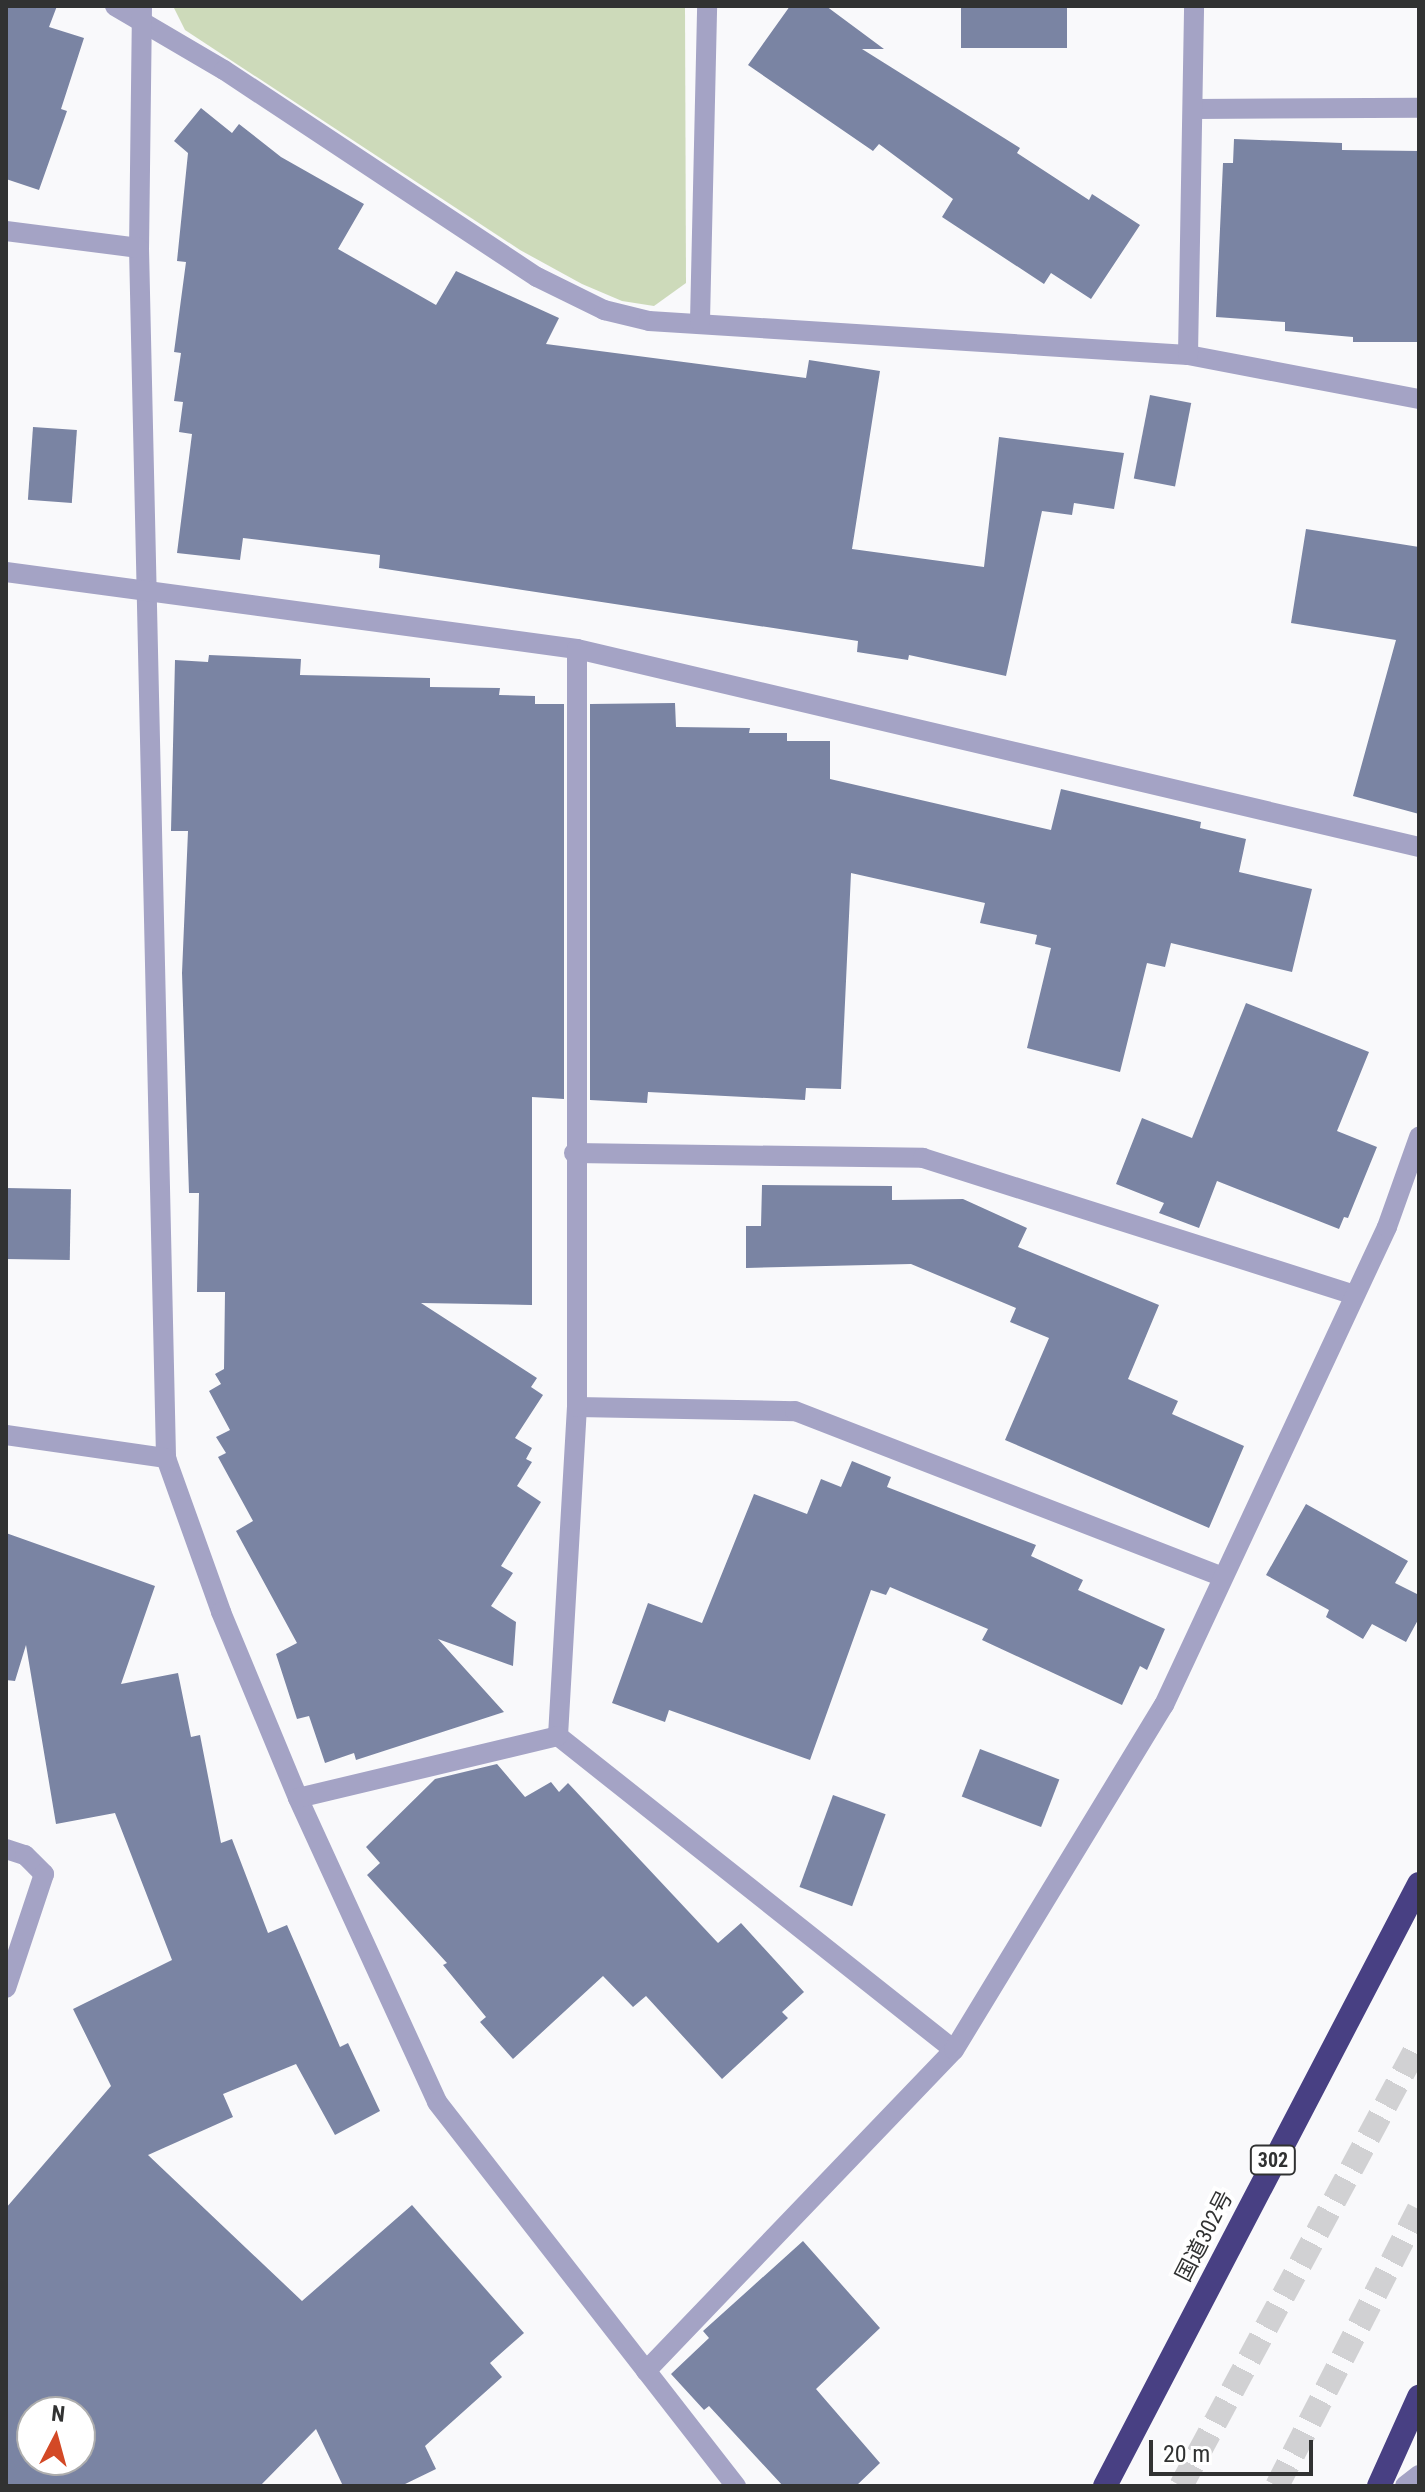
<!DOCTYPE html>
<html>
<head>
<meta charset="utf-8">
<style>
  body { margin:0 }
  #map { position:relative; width:1425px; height:2492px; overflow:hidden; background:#f9f9fb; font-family:"Roboto Condensed","Noto Sans JP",sans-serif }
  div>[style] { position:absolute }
  .green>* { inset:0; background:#cddaba }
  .building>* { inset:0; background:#7a84a3; transform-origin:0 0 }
  .highway-tunnel>* { height:24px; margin-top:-12px; transform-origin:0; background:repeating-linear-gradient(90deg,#d1d1d3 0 24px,transparent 0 36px) }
  .minor>* { height:20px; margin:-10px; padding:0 10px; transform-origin:10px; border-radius:10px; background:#a4a3c5 }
  .highway>* { height:24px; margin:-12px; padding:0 12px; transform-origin:12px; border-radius:12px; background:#484083 }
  span { translate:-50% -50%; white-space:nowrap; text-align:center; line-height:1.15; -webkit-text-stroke:8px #fff; paint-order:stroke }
  .shield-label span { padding:2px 6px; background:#fff; border:2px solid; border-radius:6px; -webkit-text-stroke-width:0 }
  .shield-label { font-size:20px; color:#313232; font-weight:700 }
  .street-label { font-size:22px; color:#313232 }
  .frame { position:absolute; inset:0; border:8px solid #313232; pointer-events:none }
  .north { position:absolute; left:16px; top:2396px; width:80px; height:80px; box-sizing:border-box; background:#fff; border:2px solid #adadad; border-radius:50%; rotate:6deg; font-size:22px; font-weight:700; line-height:32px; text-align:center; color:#313232 }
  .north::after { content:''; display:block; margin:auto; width:28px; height:36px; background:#d34926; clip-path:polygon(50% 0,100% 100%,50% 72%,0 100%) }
  .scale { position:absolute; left:1149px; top:2440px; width:164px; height:36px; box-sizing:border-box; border:4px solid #313232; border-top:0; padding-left:10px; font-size:24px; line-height:28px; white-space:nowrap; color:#313232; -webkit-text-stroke:6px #fff; paint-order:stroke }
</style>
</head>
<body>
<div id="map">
  <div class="green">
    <i style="clip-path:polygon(173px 6px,685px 6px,686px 283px,654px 306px,622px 301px,582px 284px,520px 250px,185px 30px)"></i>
  </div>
  <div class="building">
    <i style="clip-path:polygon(6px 6px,57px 6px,49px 27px,84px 38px,61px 109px,67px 111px,39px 190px,6px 179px)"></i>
    <i style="clip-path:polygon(790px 6px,826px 6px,884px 49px,862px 49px,1020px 148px,1017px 153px,1089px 200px,1092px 194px,1140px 225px,1091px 299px,1051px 273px,1044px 284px,942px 217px,953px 199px,879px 144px,873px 151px,748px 65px)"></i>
    <i style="left:961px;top:6px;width:106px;height:42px"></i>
    <i style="clip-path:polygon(201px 108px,232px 133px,239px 124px,281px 157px,364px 204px,338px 249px,436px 305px,456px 271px,559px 318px,546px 344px,806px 378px,809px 360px,880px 371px,852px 549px,984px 567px,999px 437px,1124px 453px,1114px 509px,1074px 503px,1072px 515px,1042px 511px,1006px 676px,909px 655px,908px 660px,857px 652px,858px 641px,379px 568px,380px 555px,243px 538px,240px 560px,177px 553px,192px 434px,179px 432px,183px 402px,174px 401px,181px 353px,174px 352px,186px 262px,177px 261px,188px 153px,174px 141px)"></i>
    <i style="clip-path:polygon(1234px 139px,1342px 143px,1342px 150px,1419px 151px,1419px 342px,1353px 342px,1353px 337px,1285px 331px,1285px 322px,1216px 317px,1223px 163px,1233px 163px)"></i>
    <i style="left:1150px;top:395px;width:42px;height:85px;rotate:11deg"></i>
    <i style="left:33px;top:427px;width:44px;height:73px;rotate:4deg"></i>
    <i style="clip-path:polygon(1306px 529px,1419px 547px,1419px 814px,1353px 796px,1396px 640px,1291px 623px)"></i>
    <i style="clip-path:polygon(209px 655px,301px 659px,300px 675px,430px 678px,430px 687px,500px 688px,499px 695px,535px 696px,535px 704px,564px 704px,564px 1099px,532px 1097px,532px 1305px,421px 1303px,537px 1378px,531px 1387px,543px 1395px,515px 1438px,532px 1448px,526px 1459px,532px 1462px,517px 1486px,541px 1502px,501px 1566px,513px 1573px,491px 1606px,516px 1622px,513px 1666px,438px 1639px,504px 1712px,356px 1760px,354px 1753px,325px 1763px,309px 1716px,297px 1719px,276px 1654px,297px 1643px,236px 1531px,253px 1521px,218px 1457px,226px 1453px,216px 1437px,230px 1430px,209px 1391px,221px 1384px,215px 1374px,224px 1369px,225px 1292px,197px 1292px,199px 1193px,189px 1193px,182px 973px,188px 831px,171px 831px,175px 660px,208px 662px)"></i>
    <i style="clip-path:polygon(675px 703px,676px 727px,750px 728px,749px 733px,787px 733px,787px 741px,830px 741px,830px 779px,1051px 830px,1061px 789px,1201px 822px,1200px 828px,1246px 839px,1239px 872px,1312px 889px,1292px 972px,1171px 943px,1165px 967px,1147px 963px,1120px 1072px,1027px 1048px,1051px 948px,1035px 944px,1037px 935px,980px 923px,985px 903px,851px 873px,841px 1089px,806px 1088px,805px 1100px,648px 1092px,647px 1103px,590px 1100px,590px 704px)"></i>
    <i style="clip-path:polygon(1246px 1003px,1369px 1052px,1337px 1131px,1377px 1147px,1348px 1218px,1344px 1217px,1339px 1229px,1217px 1181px,1199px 1228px,1159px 1213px,1164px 1203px,1116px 1184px,1142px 1118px,1192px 1138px)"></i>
    <i style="clip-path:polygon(762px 1185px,892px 1186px,892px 1200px,963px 1199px,1027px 1228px,1018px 1247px,1159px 1305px,1128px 1379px,1178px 1401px,1172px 1414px,1244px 1446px,1209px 1528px,1005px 1440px,1049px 1338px,1010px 1322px,1016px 1308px,911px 1264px,746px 1268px,746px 1226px,761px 1226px)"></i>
    <i style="left:6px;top:1188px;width:65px;height:71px;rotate:1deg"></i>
    <i style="clip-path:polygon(852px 1461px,891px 1477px,887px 1487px,1036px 1545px,1031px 1556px,1083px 1580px,1078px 1590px,1165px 1629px,1147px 1670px,1140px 1666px,1122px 1705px,982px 1640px,988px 1629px,890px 1587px,886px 1595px,871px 1590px,810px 1760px,669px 1710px,665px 1722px,612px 1703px,648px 1603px,702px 1623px,754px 1494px,807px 1514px,821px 1479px,841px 1487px)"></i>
    <i style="clip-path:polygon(1306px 1504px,1408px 1561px,1395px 1583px,1419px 1595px,1419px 1618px,1406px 1642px,1372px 1624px,1363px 1639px,1326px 1617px,1329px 1610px,1266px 1575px)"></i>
    <i style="clip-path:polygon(evenodd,6px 1533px,155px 1586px,121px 1684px,178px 1673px,191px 1737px,200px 1735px,221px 1843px,232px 1839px,268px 1933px,287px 1925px,340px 2047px,348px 2043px,380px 2111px,335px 2135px,296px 2064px,223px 2094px,233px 2117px,148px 2155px,302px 2301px,412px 2205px,524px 2333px,490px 2363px,502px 2377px,425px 2446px,436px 2469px,401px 2486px,343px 2486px,316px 2429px,260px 2486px,6px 2486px,6px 2208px,111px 2086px,73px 2009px,172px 1960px,115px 1813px,56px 1824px,26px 1645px,15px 1681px,6px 1680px,6px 1533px,32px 2412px,80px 2412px,80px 2460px,32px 2460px,32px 2412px)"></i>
    <i style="left:980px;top:1749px;width:85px;height:51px;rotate:21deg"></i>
    <i style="clip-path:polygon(497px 1764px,525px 1797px,551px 1782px,559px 1792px,568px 1783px,718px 1943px,741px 1923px,804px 1992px,782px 2012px,788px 2018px,722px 2079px,646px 1996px,633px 2007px,603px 1976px,513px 2059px,480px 2022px,486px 2017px,443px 1965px,447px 1963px,367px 1875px,380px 1863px,366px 1847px,435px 1779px)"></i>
    <i style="left:833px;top:1795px;width:56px;height:98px;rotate:20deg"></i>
    <i style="clip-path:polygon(803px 2241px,880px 2328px,816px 2389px,880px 2463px,856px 2486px,783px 2486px,709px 2406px,704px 2410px,671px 2374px,709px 2338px,703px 2331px)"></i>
  </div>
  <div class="highway-tunnel">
    <i style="left:1181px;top:2486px;width:503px;rotate:-61.75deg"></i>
    <i style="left:1277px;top:2486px;width:311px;rotate:-62.9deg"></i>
  </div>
  <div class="minor">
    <i style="left:115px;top:6px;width:126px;rotate:30.4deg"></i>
    <i style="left:224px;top:70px;width:375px;rotate:33.5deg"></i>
    <i style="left:537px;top:277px;width:75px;rotate:26.2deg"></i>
    <i style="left:604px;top:310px;width:46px;rotate:13.7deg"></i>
    <i style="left:649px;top:321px;width:540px;rotate:3.61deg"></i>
    <i style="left:1188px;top:355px;width:235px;rotate:10.8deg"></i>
    <i style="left:142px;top:6px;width:242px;rotate:90.7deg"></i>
    <i style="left:139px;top:248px;width:1210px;rotate:88.72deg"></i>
    <i style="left:166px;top:1458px;width:164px;rotate:70.3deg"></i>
    <i style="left:221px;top:1612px;width:201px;rotate:67.5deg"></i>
    <i style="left:298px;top:1798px;width:334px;rotate:65.4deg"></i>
    <i style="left:437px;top:2102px;width:487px;rotate:52.1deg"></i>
    <i style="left:1194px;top:109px;width:225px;rotate:-0.3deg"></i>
    <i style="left:6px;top:231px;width:134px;rotate:7.3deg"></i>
    <i style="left:700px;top:321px;width:315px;rotate:-88.7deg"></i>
    <i style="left:1188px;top:355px;width:349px;rotate:-89deg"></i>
    <i style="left:6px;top:572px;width:576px;rotate:7.68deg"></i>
    <i style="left:577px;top:649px;width:865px;rotate:13.23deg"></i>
    <i style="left:574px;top:1153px;width:349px;rotate:0.8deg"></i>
    <i style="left:923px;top:1158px;width:452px;rotate:17.6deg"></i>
    <i style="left:577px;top:1407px;width:218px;rotate:1.1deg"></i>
    <i style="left:795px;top:1411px;width:459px;rotate:21.2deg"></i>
    <i style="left:6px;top:1435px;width:162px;rotate:8.2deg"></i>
    <i style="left:558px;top:1736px;width:330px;rotate:-86.7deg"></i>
    <i style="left:577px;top:1407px;width:758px;rotate:-90deg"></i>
    <i style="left:558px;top:1736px;width:505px;rotate:38.41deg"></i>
    <i style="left:298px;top:1798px;width:267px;rotate:-13.4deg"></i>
    <i style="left:6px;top:1849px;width:20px;rotate:18deg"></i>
    <i style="left:25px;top:1855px;width:27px;rotate:45deg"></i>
    <i style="left:44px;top:1874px;width:120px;rotate:108.4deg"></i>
    <i style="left:646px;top:2371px;width:445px;rotate:-46.2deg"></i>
    <i style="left:954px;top:2050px;width:404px;rotate:-58.7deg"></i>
    <i style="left:1164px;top:1705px;width:527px;rotate:-64.99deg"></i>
    <i style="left:1387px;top:1227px;width:96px;rotate:-70.4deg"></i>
    <i style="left:1405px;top:2486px;width:18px;rotate:-38deg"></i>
  </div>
  <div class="highway">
    <i style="left:1105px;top:2486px;width:679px;rotate:-62.45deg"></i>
    <i style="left:1379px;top:2486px;width:98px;rotate:-65.8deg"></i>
  </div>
  <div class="shield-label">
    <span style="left:1273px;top:2160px">302</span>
  </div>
  <div class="street-label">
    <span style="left:1204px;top:2236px;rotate:-63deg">国道302号</span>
  </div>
  <div class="frame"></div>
  <div class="north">N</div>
  <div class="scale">20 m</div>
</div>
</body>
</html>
